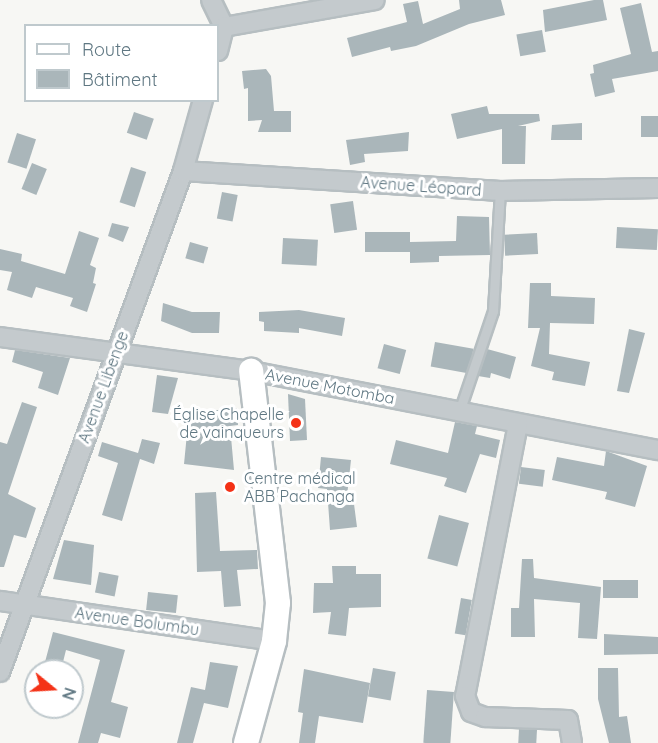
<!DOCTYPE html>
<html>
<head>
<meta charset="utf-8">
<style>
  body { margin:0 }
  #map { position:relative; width:658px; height:743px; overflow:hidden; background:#f7f7f4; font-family:Quicksand,sans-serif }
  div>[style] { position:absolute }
  .building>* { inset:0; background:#aab6ba; transform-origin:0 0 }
  .roads { filter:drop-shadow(2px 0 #b6bec1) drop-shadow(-2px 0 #b6bec1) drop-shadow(0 2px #b6bec1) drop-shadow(0 -2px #b6bec1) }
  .lane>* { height:9px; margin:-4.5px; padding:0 4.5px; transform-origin:4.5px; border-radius:4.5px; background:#c4cacd }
  .street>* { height:18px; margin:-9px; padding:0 9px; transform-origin:9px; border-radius:9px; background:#c4cacd }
  .secondary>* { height:24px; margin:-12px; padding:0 12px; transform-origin:12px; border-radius:12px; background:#fff }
  .dots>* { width:16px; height:16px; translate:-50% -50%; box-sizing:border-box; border:3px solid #fff; border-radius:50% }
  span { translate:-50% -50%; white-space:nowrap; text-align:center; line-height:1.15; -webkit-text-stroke:6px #fff; paint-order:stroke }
  .street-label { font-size:16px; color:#5f7782 }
  .poi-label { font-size:16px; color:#5f7782 }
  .right { translate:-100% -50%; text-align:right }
  .left { translate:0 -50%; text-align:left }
  .legend { position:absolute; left:24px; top:24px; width:195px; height:78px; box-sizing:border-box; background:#fff; border:2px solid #bfc9cd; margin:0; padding:8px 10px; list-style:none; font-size:18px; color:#5f7782 }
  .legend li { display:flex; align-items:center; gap:12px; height:30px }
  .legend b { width:30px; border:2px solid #bfc9cd }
  .north { position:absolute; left:24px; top:659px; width:60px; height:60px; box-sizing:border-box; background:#fff; border:2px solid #bfc9cd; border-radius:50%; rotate:108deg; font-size:16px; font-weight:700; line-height:24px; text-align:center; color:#5f7782 }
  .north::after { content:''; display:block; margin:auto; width:21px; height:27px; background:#f43217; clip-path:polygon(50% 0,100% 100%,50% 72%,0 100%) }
</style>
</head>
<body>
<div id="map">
  <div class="building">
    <i style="clip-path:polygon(459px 0,501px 0,505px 15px,469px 24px,416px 46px,391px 51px,390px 47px,352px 57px,347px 38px,407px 22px,403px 4px,418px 1px,423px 24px,460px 9px)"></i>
    <i style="clip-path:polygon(594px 0,603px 0,607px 20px,545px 32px,543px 10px)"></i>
    <i style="clip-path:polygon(641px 3px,652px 52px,658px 51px,658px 71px,612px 79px,615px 92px,595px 97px,590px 74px,594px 73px,593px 65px,631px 54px,620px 8px)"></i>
    <i style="left:542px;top:30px;width:22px;height:26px;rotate:80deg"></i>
    <i style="clip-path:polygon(266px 69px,271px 76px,274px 111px,291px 111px,291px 132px,258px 132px,262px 120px,248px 121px,248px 88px,244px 89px,242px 71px)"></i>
    <i style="clip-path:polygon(487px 106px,489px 114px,539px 114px,540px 121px,518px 126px,526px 126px,525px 164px,502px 164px,502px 129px,457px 139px,451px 114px)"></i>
    <i style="left:134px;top:112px;width:21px;height:22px;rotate:19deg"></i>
    <i style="left:658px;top:116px;width:21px;height:17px;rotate:90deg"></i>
    <i style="clip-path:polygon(582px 123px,582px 140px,551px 140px,552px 125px)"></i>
    <i style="clip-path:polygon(409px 132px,408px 151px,364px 154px,365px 162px,350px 165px,346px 140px)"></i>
    <i style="left:17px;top:133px;width:20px;height:31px;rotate:18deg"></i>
    <i style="left:32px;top:163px;width:16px;height:28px;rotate:22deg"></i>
    <i style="left:131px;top:167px;width:16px;height:37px;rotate:18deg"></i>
    <i style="left:222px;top:192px;width:16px;height:27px;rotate:11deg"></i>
    <i style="left:353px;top:201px;width:29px;height:23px;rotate:82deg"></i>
    <i style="clip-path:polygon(457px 216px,489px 217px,490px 255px,439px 256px,439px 262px,410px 263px,410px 242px,456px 241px)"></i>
    <i style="clip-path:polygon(112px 223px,129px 227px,123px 242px,108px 236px)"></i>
    <i style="left:617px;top:227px;width:41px;height:21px;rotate:3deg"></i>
    <i style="clip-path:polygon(79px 231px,99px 238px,90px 265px,96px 268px,93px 283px,96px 284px,87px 312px,70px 306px,73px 298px,36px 287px,32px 298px,7px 290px,12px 272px,0 270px,0 249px,22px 254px,21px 261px,65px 274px)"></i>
    <i style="left:365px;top:232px;width:45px;height:20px"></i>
    <i style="left:537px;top:233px;width:21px;height:33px;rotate:87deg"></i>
    <i style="left:283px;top:238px;width:35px;height:26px;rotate:3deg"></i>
    <i style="left:190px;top:242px;width:19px;height:17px;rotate:16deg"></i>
    <i style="clip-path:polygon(530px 283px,551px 283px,551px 296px,595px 298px,594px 324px,550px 323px,549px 354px,590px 362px,585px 386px,552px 380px,554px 372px,531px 366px,540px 328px,528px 328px)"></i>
    <i style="clip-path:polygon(163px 303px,192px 312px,220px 312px,219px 333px,192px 333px,161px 321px)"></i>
    <i style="clip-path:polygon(299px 310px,345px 318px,342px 336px,299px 328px,299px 333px,264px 331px,264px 322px,259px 321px,259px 312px)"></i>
    <i style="clip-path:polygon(629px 329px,645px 333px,629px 393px,617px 391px)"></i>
    <i style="left:435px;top:342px;width:39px;height:25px;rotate:10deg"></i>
    <i style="left:384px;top:344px;width:23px;height:25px;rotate:15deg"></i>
    <i style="clip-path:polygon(487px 349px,516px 357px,510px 379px,491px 373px,490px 378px,478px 376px)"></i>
    <i style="clip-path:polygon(15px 350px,70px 358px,58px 395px,38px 388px,43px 372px,12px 362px)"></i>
    <i style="clip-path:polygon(157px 375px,178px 378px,168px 414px,152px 412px)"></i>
    <i style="clip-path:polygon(288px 394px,305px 399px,307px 440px,290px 441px)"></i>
    <i style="clip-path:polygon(22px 402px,37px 407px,8px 494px,36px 508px,26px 538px,14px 535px,4px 567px,0 567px,0 442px,7px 444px)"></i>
    <i style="clip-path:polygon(237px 408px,238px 425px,230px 426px,234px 470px,184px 464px,189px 413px)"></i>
    <i style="clip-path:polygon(455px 422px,477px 426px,475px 434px,500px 440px,496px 458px,480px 454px,466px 493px,444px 486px,447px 478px,390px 464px,396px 440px,448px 453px)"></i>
    <i style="clip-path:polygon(142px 439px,160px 443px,154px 464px,140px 459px,122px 521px,102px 515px,118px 463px,98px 456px,102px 442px,138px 453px)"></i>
    <i style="clip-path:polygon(606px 451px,647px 466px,635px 507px,605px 499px,607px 492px,552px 480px,557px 457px,604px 466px)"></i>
    <i style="clip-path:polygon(321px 457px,351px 460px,346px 505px,354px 504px,357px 527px,330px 530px,327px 489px,318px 488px)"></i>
    <i style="left:521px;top:467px;width:24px;height:17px;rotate:7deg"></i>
    <i style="clip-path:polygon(216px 492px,220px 551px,257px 550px,258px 569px,237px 570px,241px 606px,224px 607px,221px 571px,197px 572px,195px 493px)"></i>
    <i style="left:439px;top:515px;width:31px;height:45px;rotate:15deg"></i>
    <i style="clip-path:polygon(64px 540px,94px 545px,91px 585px,53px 579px)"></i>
    <i style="clip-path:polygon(522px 559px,533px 559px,534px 578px,601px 587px,597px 639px,578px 638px,580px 603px,534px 599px,535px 637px,511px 637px,511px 608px,519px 608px)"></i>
    <i style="clip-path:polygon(332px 566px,356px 566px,356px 574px,381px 574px,381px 607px,349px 608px,346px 636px,328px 634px,331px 612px,313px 613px,314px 583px,333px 583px)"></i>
    <i style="left:99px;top:572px;width:20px;height:21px;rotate:11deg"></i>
    <i style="left:603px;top:580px;width:35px;height:18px"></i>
    <i style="left:148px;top:592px;width:30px;height:18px;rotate:6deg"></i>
    <i style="left:461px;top:598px;width:11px;height:36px;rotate:10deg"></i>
    <i style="clip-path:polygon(53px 632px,125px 650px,111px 702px,128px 707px,120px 738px,101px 733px,98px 743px,78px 743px,100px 660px,66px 650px,62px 666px,45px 662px)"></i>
    <i style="clip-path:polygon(604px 634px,658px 637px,658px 654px,604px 655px)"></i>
    <i style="clip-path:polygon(210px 662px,238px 666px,228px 708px,204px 703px,193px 743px,177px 743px,191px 687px,205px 690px)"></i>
    <i style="left:373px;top:668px;width:23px;height:29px;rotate:10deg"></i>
    <i style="clip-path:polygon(598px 668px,618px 668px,619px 717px,627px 716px,631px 743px,609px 743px,598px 699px)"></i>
    <i style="clip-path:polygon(304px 669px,370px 683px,363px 723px,319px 716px,315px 743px,299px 743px,303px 713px,298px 712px)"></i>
    <i style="left:427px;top:690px;width:27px;height:53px;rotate:4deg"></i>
    <i style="left:519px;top:729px;width:18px;height:14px;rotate:3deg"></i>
  </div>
  <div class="roads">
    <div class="lane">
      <i style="left:459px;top:412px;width:107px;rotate:-71.4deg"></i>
      <i style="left:493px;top:311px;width:120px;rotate:-86.7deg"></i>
    </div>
    <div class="street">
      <i style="left:211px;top:0;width:30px;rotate:64deg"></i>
      <i style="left:224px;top:27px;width:153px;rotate:-10.1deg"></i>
      <i style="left:218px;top:51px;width:25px;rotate:-76deg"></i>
      <i style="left:183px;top:171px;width:318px;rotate:3.6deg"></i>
      <i style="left:500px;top:191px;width:158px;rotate:-1.1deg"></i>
      <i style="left:0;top:337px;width:253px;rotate:7.7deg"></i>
      <i style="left:251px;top:371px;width:415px;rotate:11deg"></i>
      <i style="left:518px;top:424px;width:277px;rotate:101deg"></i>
      <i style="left:465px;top:696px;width:17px;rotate:69deg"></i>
      <i style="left:471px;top:712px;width:15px;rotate:20deg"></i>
      <i style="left:485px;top:717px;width:83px;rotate:2.1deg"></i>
      <i style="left:568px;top:720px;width:23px;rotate:80deg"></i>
      <i style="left:0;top:601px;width:277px;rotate:8.3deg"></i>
      <i style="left:0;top:672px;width:533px;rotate:-69.93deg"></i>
      <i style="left:183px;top:171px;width:74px;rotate:-74.3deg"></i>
    </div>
    <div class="secondary">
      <i style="left:246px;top:743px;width:106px;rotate:-74.6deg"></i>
      <i style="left:274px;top:641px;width:38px;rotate:-84deg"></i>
      <i style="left:278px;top:603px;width:234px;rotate:-96.6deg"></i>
    </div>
  </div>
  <div class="dots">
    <i style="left:296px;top:423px;background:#f43217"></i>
    <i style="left:230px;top:487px;background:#f43217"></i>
  </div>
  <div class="street-label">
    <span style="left:421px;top:186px;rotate:4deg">Avenue Léopard</span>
    <span style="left:330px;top:386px;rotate:11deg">Avenue Motomba</span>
    <span style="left:103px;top:387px;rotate:-70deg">Avenue Libenge</span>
    <span style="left:137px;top:621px;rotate:8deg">Avenue Bolumbu</span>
  </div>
  <div class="poi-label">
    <span class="right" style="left:284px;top:423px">Église Chapelle<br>de vainqueurs</span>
    <span class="left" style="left:244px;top:487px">Centre médical<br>ABB Pachanga</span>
  </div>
  <ul class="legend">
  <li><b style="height:8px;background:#fff"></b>Route</li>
  <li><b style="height:16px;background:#aab6ba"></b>Bâtiment</li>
  </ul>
  <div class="north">N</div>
</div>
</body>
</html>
